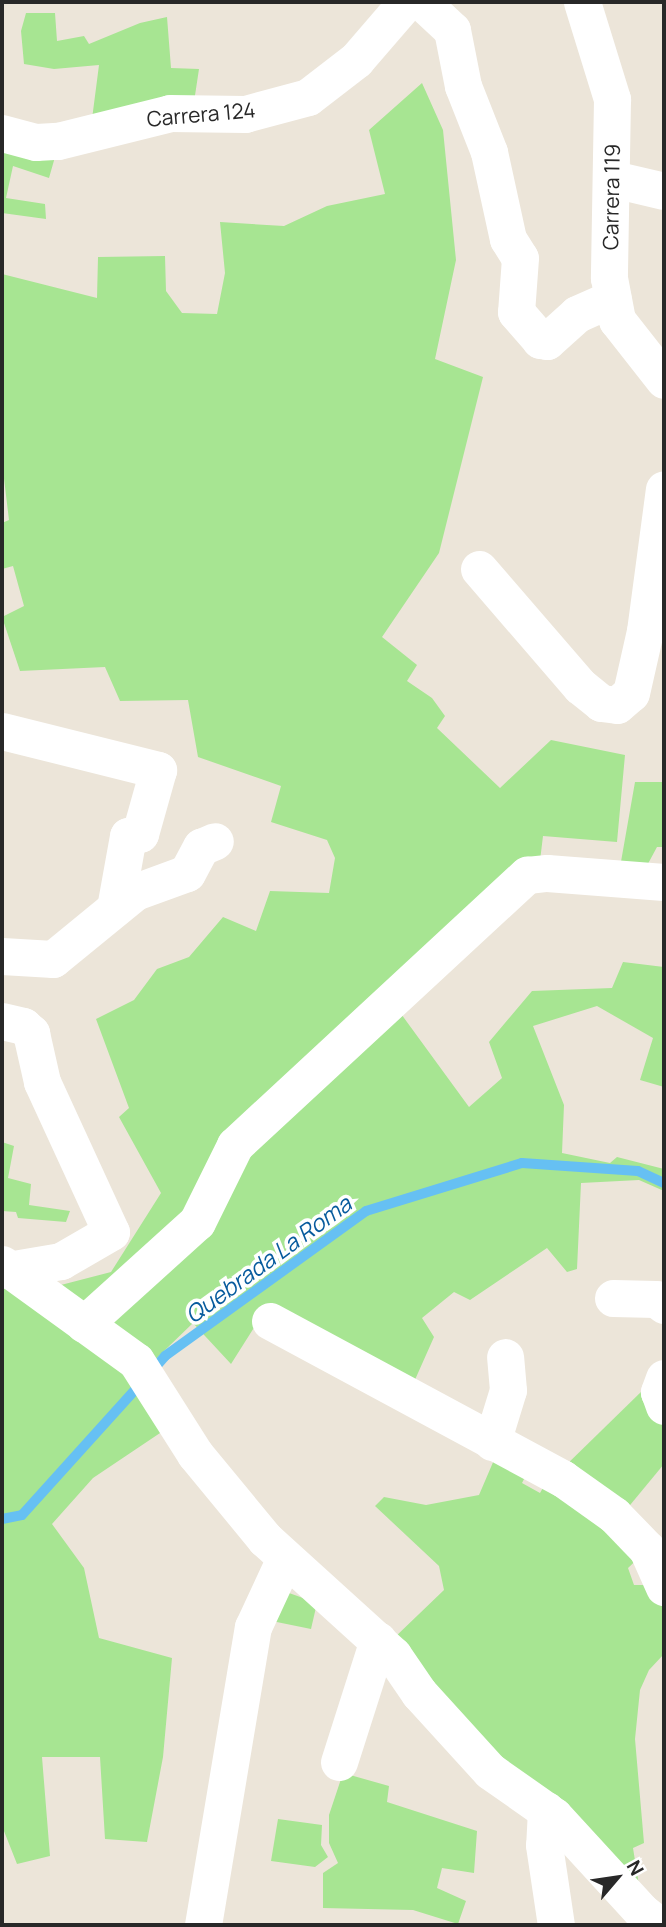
<!DOCTYPE html>
<html>
<head>
<meta charset="utf-8">
<style>
  body { margin:0 }
  #map { position:relative; width:666px; height:1927px; overflow:hidden; background:#ece5d9; font-family:Manrope,sans-serif }
  div>[style] { position:absolute }
  .green>* { inset:0; background:#a7e592 }
  .stream>* { height:10px; margin:-5px; padding:0 5px; transform-origin:5px; border-radius:5px; background:#66c0f3 }
  .minor>* { height:37px; margin:-18.5px; padding:0 18.5px; transform-origin:18.5px; border-radius:18.5px; background:#fff }
  span { translate:-50% -50%; white-space:nowrap; text-align:center; line-height:1.15; -webkit-text-stroke:7px #fff; paint-order:stroke }
  .street-label { font-size:21px; color:#282828 }
  .water-label { font-size:23px; color:#075b9d; font-style:italic }
  .frame { position:absolute; inset:0; border:4px solid #282828; pointer-events:none }
  .north { position:absolute; left:582px; top:1843px; width:70px; height:70px; -webkit-text-stroke:5px #fff; paint-order:stroke; rotate:61deg; font-size:19px; font-weight:700; line-height:28px; text-align:center; color:#282828 }
  .north::after { content:''; display:block; margin:auto; width:24px; height:32px; background:#282828; clip-path:polygon(50% 0,100% 100%,50% 72%,0 100%) }
</style>
</head>
<body>
<div id="map">
  <div class="green">
    <i style="clip-path:polygon(26px 13px,55px 13px,57px 41px,84px 36px,89px 44px,140px 23px,167px 17px,171px 68px,199px 69px,194px 102px,92px 119px,99px 65px,54px 69px,24px 64px,21px 31px)"></i>
    <i style="clip-path:polygon(422px 83px,443px 130px,456px 260px,435px 359px,483px 377px,439px 553px,382px 637px,417px 665px,407px 681px,432px 698px,445px 716px,437px 728px,500px 788px,551px 740px,625px 755px,617px 842px,543px 836px,539px 869px,388px 996px,469px 1107px,502px 1078px,489px 1042px,532px 991px,612px 988px,623px 962px,664px 967px,664px 1087px,640px 1080px,653px 1038px,597px 1006px,533px 1026px,564px 1105px,562px 1153px,610px 1163px,617px 1157px,664px 1169px,664px 1191px,639px 1180px,581px 1183px,577px 1269px,567px 1272px,547px 1248px,470px 1300px,454px 1292px,422px 1318px,434px 1337px,410px 1391px,264px 1312px,231px 1364px,193px 1323px,136px 1378px,169px 1427px,93px 1478px,52px 1524px,84px 1568px,99px 1638px,172px 1658px,163px 1757px,147px 1842px,105px 1839px,100px 1757px,42px 1757px,50px 1856px,17px 1864px,2px 1826px,2px 1272px,30px 1293px,111px 1272px,161px 1193px,119px 1117px,129px 1108px,96px 1019px,134px 1000px,157px 969px,189px 957px,223px 917px,256px 931px,270px 891px,329px 893px,335px 858px,327px 840px,271px 822px,281px 786px,198px 757px,188px 700px,120px 701px,105px 667px,20px 671px,2px 617px,24px 606px,13px 566px,2px 569px,2px 523px,9px 520px,2px 462px,2px 274px,97px 298px,98px 257px,165px 256px,166px 291px,182px 313px,217px 314px,225px 273px,220px 222px,284px 226px,327px 206px,385px 194px,369px 130px)"></i>
    <i style="clip-path:polygon(2px 150px,55px 157px,49px 178px,13px 166px,6px 198px,45px 204px,46px 219px,2px 213px)"></i>
    <i style="clip-path:polygon(635px 782px,664px 782px,664px 847px,657px 847px,643px 873px,619px 873px)"></i>
    <i style="clip-path:polygon(2px 1142px,14px 1146px,8px 1178px,31px 1184px,29px 1205px,70px 1211px,66px 1222px,18px 1218px,16px 1212px,2px 1211px)"></i>
    <i style="clip-path:polygon(643px 1390px,664px 1423px,664px 1464px,621px 1516px,560px 1471px)"></i>
    <i style="clip-path:polygon(497px 1453px,529px 1469px,522px 1483px,540px 1493px,548px 1479px,644px 1553px,628px 1568px,634px 1585px,657px 1585px,664px 1595px,664px 1654px,649px 1670px,640px 1690px,635px 1739px,644px 1843px,633px 1848px,642px 1904px,488px 1760px,393px 1639px,444px 1590px,439px 1566px,375px 1506px,384px 1497px,426px 1505px,479px 1495px)"></i>
    <i style="clip-path:polygon(275px 1588px,317px 1603px,311px 1629px,262px 1619px)"></i>
    <i style="clip-path:polygon(343px 1773px,389px 1786px,387px 1802px,477px 1831px,474px 1873px,442px 1868px,437px 1888px,466px 1901px,458px 1924px,413px 1910px,323px 1908px,323px 1873px,338px 1863px,329px 1843px,329px 1815px)"></i>
    <i style="clip-path:polygon(278px 1819px,322px 1825px,321px 1845px,328px 1857px,315px 1867px,271px 1861px)"></i>
  </div>
  <div class="stream">
    <i style="left:152px;top:1371px;width:20px;rotate:-49deg"></i>
    <i style="left:165px;top:1356px;width:248px;rotate:-35.8deg"></i>
    <i style="left:366px;top:1211px;width:163px;rotate:-17.1deg"></i>
    <i style="left:522px;top:1163px;width:116px;rotate:3.9deg"></i>
    <i style="left:638px;top:1171px;width:29px;rotate:25deg"></i>
    <i style="left:2px;top:1519px;width:20px;rotate:-11deg"></i>
    <i style="left:22px;top:1515px;width:179px;rotate:-47.9deg"></i>
  </div>
  <div class="minor">
    <i style="left:422px;top:2px;width:41px;rotate:43deg"></i>
    <i style="left:452px;top:30px;width:57px;rotate:78.9deg"></i>
    <i style="left:463px;top:86px;width:71px;rotate:68.5deg"></i>
    <i style="left:489px;top:152px;width:89px;rotate:77.7deg"></i>
    <i style="left:508px;top:239px;width:22px;rotate:58deg"></i>
    <i style="left:520px;top:258px;width:54px;rotate:94.2deg"></i>
    <i style="left:516px;top:312px;width:37px;rotate:49deg"></i>
    <i style="left:540px;top:340px;width:7px;rotate:8deg"></i>
    <i style="left:547px;top:341px;width:40px;rotate:-42deg"></i>
    <i style="left:577px;top:314px;width:39px;rotate:-24deg"></i>
    <i style="left:582px;top:2px;width:102px;rotate:72.8deg"></i>
    <i style="left:612px;top:99px;width:179px;rotate:91deg"></i>
    <i style="left:609px;top:278px;width:43px;rotate:79.2deg"></i>
    <i style="left:617px;top:320px;width:76px;rotate:51.9deg"></i>
    <i style="left:2px;top:133px;width:35px;rotate:15deg"></i>
    <i style="left:36px;top:142px;width:22px;rotate:-3deg"></i>
    <i style="left:58px;top:141px;width:115px;rotate:-14deg"></i>
    <i style="left:170px;top:113px;width:75px;rotate:0.8deg"></i>
    <i style="left:245px;top:114px;width:65px;rotate:-15.1deg"></i>
    <i style="left:308px;top:97px;width:61px;rotate:-37.6deg"></i>
    <i style="left:356px;top:60px;width:77px;rotate:-49.2deg"></i>
    <i style="left:613px;top:179px;width:52px;rotate:13.2deg"></i>
    <i style="left:479px;top:569px;width:155px;rotate:49.2deg"></i>
    <i style="left:580px;top:686px;width:27px;rotate:39deg"></i>
    <i style="left:601px;top:703px;width:16px;rotate:7deg"></i>
    <i style="left:617px;top:705px;width:18px;rotate:-41deg"></i>
    <i style="left:631px;top:693px;width:64px;rotate:-77.3deg"></i>
    <i style="left:645px;top:631px;width:143px;rotate:-82.4deg"></i>
    <i style="left:2px;top:731px;width:161px;rotate:14deg"></i>
    <i style="left:158px;top:770px;width:66px;rotate:105.7deg"></i>
    <i style="left:140px;top:834px;width:12px;rotate:171deg"></i>
    <i style="left:128px;top:836px;width:73px;rotate:100.2deg"></i>
    <i style="left:2px;top:956px;width:51px;rotate:3.4deg"></i>
    <i style="left:53px;top:959px;width:106px;rotate:-39.3deg"></i>
    <i style="left:135px;top:892px;width:55px;rotate:-20.1deg"></i>
    <i style="left:187px;top:873px;width:30px;rotate:-62deg"></i>
    <i style="left:201px;top:847px;width:15px;rotate:-23deg"></i>
    <i style="left:2px;top:1021px;width:22px;rotate:13deg"></i>
    <i style="left:23px;top:1026px;width:11px;rotate:41deg"></i>
    <i style="left:31px;top:1033px;width:50px;rotate:77.3deg"></i>
    <i style="left:42px;top:1082px;width:165px;rotate:65.3deg"></i>
    <i style="left:111px;top:1232px;width:58px;rotate:149.9deg"></i>
    <i style="left:61px;top:1261px;width:54px;rotate:170.4deg"></i>
    <i style="left:2px;top:1264px;width:165px;rotate:35.9deg"></i>
    <i style="left:136px;top:1361px;width:110px;rotate:57.6deg"></i>
    <i style="left:195px;top:1454px;width:110px;rotate:50.5deg"></i>
    <i style="left:265px;top:1539px;width:173px;rotate:42.2deg"></i>
    <i style="left:393px;top:1655px;width:46px;rotate:55.6deg"></i>
    <i style="left:419px;top:1693px;width:105px;rotate:47.7deg"></i>
    <i style="left:490px;top:1771px;width:78px;rotate:35.1deg"></i>
    <i style="left:554px;top:1816px;width:129px;rotate:47.5deg"></i>
    <i style="left:641px;top:1911px;width:23px;rotate:38deg"></i>
    <i style="left:613px;top:1298px;width:43px;rotate:1.3deg"></i>
    <i style="left:656px;top:1299px;width:10px;rotate:37deg"></i>
    <i style="left:270px;top:1321px;width:332px;rotate:28.3deg"></i>
    <i style="left:562px;top:1478px;width:64px;rotate:35.4deg"></i>
    <i style="left:614px;top:1515px;width:47px;rotate:45.9deg"></i>
    <i style="left:647px;top:1549px;width:42px;rotate:65.9deg"></i>
    <i style="left:84px;top:1324px;width:152px;rotate:-42.1deg"></i>
    <i style="left:197px;top:1222px;width:86px;rotate:-63.7deg"></i>
    <i style="left:235px;top:1145px;width:398px;rotate:-42.8deg"></i>
    <i style="left:527px;top:875px;width:20px;rotate:-6deg"></i>
    <i style="left:547px;top:873px;width:117px;rotate:4.4deg"></i>
    <i style="left:664px;top:1378px;width:15px;rotate:110deg"></i>
    <i style="left:659px;top:1392px;width:15px;rotate:70deg"></i>
    <i style="left:492px;top:1442px;width:54px;rotate:-72.9deg"></i>
    <i style="left:508px;top:1390px;width:33px;rotate:-95deg"></i>
    <i style="left:339px;top:1762px;width:128px;rotate:-72.3deg"></i>
    <i style="left:546px;top:1810px;width:35px;rotate:93deg"></i>
    <i style="left:544px;top:1845px;width:81px;rotate:81.5deg"></i>
    <i style="left:203px;top:1925px;width:302px;rotate:-80.5deg"></i>
    <i style="left:253px;top:1627px;width:76px;rotate:-65.1deg"></i>
  </div>
  <div class="street-label">
    <span style="left:201px;top:114px;rotate:-5deg">Carrera 124</span>
    <span style="left:611px;top:197px;rotate:-89deg">Carrera 119</span>
  </div>
  <div class="water-label">
    <span style="left:268px;top:1259px;rotate:-36deg">Quebrada La Roma</span>
  </div>
  <div class="frame"></div>
  <div class="north">N</div>
</div>
</body>
</html>
